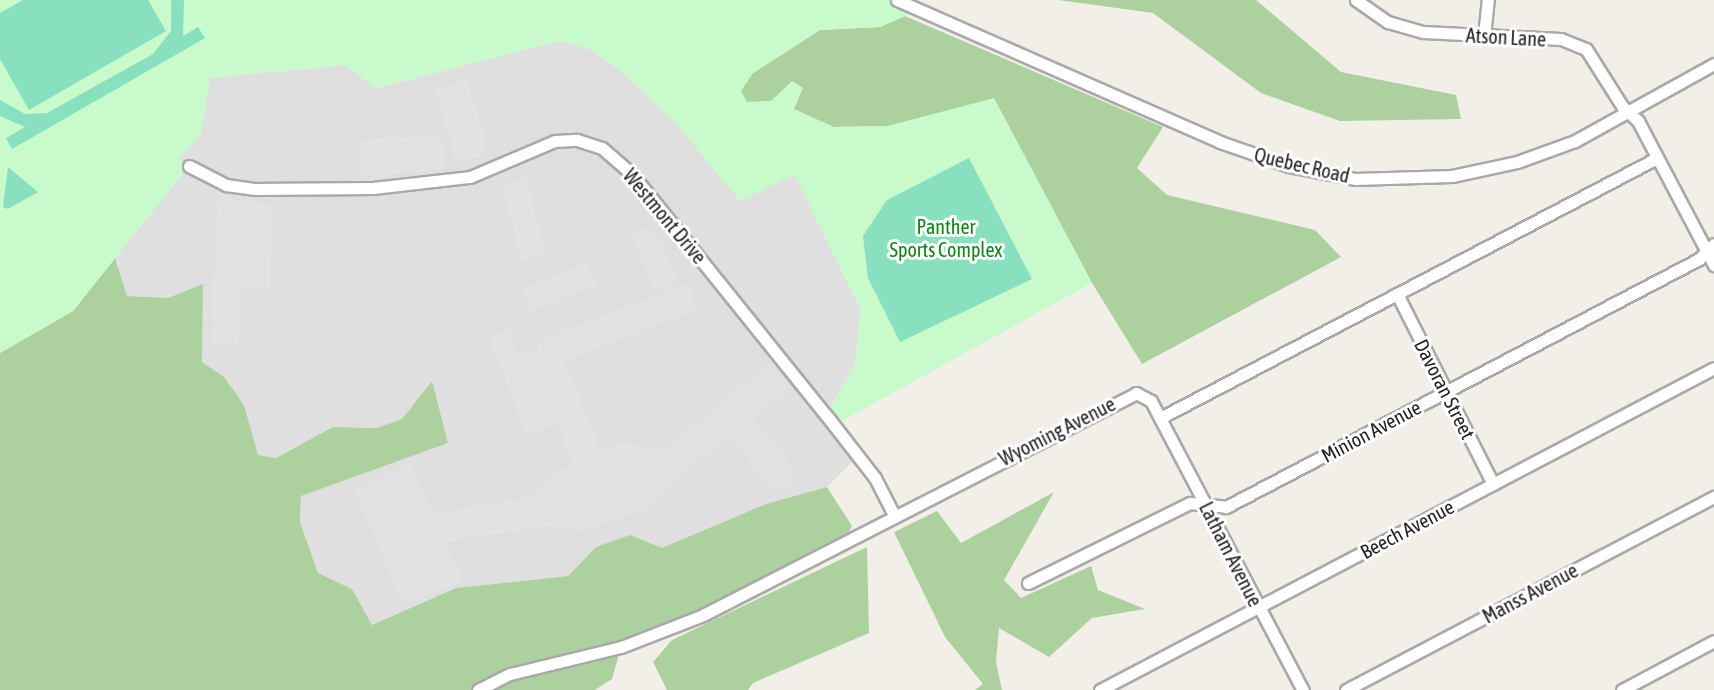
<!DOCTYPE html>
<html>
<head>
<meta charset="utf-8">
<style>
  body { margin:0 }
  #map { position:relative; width:1714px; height:690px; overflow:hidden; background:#f2efe9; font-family:"Asap Condensed",sans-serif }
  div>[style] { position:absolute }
  .residential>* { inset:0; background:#e0dfdf }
  .forest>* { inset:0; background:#add19e }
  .park>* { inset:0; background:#c8facc }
  .pitch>* { inset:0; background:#88e0be }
  .parking>* { inset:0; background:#e2e2e2; transform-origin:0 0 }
  .roads { filter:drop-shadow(2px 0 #a9a9a9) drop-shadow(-2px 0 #a9a9a9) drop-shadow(0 2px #a9a9a9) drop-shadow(0 -2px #a9a9a9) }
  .minor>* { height:11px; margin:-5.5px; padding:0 5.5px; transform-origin:5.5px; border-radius:5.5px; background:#fff }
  span { translate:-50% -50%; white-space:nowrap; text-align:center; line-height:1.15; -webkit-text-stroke:6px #fff; paint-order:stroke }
  .street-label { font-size:20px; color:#222 }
  .park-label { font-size:20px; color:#0c8416 }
</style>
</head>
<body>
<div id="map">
  <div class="residential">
    <i style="clip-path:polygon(560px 41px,589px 49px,617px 68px,673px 120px,795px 175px,861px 310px,855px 363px,826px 415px,858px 456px,827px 487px,766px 504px,662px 549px,596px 547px,568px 576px,456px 588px,372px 625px,352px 589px,318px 573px,300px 522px,301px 495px,448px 443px,431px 382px,402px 419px,377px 428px,333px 427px,276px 458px,258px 455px,244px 405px,224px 377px,202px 362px,203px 285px,168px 298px,127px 296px,115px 258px,189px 166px,178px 159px,201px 134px,209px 78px,345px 65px,376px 88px)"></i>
  </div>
  <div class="forest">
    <i style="clip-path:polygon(1058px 0,1256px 0,1341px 72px,1456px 95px,1461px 119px,1340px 121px,1261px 93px,1153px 13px)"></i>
    <i style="clip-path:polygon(905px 16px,1163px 127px,1137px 168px,1167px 195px,1315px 230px,1341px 257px,1142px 364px,1092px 283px,994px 99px,888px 126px,833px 127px,771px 101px,747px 103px,740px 91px,753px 73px,820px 30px,880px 27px)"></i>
    <i style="clip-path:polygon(115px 258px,127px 296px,168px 298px,203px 284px,202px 362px,224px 377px,244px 405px,258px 455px,276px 458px,333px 427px,377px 428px,402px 419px,432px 381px,448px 443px,301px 496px,300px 522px,318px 573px,352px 589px,372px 625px,456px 588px,568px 576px,596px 547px,630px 535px,662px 548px,766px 504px,827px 487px,852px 526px,845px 540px,703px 615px,621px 647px,612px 679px,595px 690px,0 690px,0 353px,73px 311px)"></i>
    <i style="clip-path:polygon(1054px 492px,1004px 580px,1021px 598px,1091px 566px,1098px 590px,1145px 609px,1092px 618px,1049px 657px,999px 628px,996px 662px,1002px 690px,975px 690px,983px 684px,945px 637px,894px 532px,937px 511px,961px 543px)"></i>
    <i style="clip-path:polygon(867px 547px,869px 633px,753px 683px,748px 690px,667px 690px,653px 662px,672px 640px)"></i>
  </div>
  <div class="park">
    <i style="clip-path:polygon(0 0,897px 0,919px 10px,880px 27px,820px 30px,753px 73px,741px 91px,747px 102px,771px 101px,792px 81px,803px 88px,794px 109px,834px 127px,888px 126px,994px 98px,1092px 283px,833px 426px,826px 415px,855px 363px,861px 310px,795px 175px,740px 201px,673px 120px,617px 68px,589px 49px,560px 41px,376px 88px,345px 65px,210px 78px,201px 134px,179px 158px,189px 166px,73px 311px,0 353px)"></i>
  </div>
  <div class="pitch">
    <i style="clip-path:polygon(23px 0,148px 0,166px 31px,29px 110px,0 59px,0 13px)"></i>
    <i style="clip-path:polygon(171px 0,184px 0,183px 36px,198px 27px,205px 38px,12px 149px,6px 138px,25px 127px,0 116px,0 100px,25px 114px,47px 113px,153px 54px,171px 31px)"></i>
    <i style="clip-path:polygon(969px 158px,1032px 279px,900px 342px,868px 278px,863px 236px,887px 200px)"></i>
    <i style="clip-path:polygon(8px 167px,38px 192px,8px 209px,3px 207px)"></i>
  </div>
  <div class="parking">
    <i style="clip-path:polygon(467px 79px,486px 138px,485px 154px,456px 164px,435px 89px)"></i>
    <i style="clip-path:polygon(431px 136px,445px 142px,445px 169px,359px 176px,361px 140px)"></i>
    <i style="left:526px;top:177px;width:79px;height:26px;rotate:75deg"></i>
    <i style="clip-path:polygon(226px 198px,272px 205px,271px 290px,241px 288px,239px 346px,211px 344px,217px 204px)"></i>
    <i style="clip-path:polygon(649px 227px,663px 244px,678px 283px,654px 291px,630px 233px)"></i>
    <i style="left:587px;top:263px;width:25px;height:70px;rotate:69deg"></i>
    <i style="clip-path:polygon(687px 283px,697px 310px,565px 361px,601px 451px,626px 443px,666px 449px,768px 364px,788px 388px,753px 418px,795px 468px,793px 481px,784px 490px,771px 488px,729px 436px,671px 482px,651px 507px,583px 532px,547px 526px,446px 542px,463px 581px,403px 606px,354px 490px,411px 462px,432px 513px,531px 497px,555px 471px,571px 465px,557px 424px,525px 436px,489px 336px,507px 330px,518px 355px,537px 351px,537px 341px)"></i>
  </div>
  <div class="roads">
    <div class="minor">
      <i style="left:897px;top:0;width:353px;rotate:23.7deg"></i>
      <i style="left:1220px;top:142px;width:73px;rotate:19.2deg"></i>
      <i style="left:1289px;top:166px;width:67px;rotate:11.1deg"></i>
      <i style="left:1355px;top:179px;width:97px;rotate:-1.8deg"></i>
      <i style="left:1452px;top:176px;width:66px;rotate:-12.2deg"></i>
      <i style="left:1517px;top:162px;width:62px;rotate:-19.9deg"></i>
      <i style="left:1575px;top:141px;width:159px;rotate:-29deg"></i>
      <i style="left:1356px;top:0;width:39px;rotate:35deg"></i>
      <i style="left:1388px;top:22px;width:37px;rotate:16deg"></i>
      <i style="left:1424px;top:32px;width:137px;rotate:2.9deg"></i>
      <i style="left:1561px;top:39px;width:27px;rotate:22deg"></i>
      <i style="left:1586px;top:49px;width:67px;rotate:57.7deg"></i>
      <i style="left:1622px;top:106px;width:22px;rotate:43deg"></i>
      <i style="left:1638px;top:121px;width:163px;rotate:62.2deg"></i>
      <i style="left:1484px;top:36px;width:36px;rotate:-84deg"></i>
      <i style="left:189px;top:166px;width:42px;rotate:27.2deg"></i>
      <i style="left:226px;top:185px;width:28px;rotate:8deg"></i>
      <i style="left:254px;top:189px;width:119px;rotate:-0.5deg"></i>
      <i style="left:373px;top:188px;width:98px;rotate:-6.5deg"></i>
      <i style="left:470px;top:177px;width:92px;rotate:-23deg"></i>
      <i style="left:555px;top:141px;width:22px;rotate:-3deg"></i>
      <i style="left:577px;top:140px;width:26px;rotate:18deg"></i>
      <i style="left:602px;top:148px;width:40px;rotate:41deg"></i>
      <i style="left:632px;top:174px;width:309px;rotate:51.2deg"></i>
      <i style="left:826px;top:415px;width:80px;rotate:52.1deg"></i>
      <i style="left:875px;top:478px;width:42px;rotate:62.8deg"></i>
      <i style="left:1397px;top:294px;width:213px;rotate:63.2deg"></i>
      <i style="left:1160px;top:418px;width:561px;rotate:-27.62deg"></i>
      <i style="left:1028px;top:583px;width:181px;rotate:-26.3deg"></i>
      <i style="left:1190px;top:503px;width:36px;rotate:6deg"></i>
      <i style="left:1226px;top:507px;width:534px;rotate:-27.67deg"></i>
      <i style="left:1699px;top:259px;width:21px;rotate:-45deg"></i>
      <i style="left:478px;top:690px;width:36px;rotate:-27deg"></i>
      <i style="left:510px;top:674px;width:114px;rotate:-13.7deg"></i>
      <i style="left:621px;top:647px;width:88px;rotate:-21.3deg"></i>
      <i style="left:703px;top:615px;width:487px;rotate:-27.1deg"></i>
      <i style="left:1136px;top:393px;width:17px;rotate:28deg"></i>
      <i style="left:1151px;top:401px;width:327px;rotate:62.3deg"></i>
      <i style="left:1100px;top:690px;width:693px;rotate:-27.67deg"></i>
      <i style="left:1346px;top:690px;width:416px;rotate:-27.7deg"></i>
      <i style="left:1622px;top:690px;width:104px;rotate:-28deg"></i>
    </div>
  </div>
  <div class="street-label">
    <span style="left:1506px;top:37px;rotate:3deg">Atson Lane</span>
    <span style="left:1302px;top:165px;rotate:13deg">Quebec Road</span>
    <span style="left:665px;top:216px;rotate:50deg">Westmont Drive</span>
    <span style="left:1445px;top:389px;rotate:63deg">Davoran Street</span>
    <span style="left:1057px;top:431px;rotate:-27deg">Wyoming Avenue</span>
    <span style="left:1371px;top:431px;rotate:-28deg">Minion Avenue</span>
    <span style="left:1407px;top:529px;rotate:-28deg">Beech Avenue</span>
    <span style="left:1231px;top:554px;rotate:63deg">Latham Avenue</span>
    <span style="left:1530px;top:593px;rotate:-28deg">Manss Avenue</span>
  </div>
  <div class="park-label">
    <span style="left:946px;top:238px">Panther<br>Sports Complex</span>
  </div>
</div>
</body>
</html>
